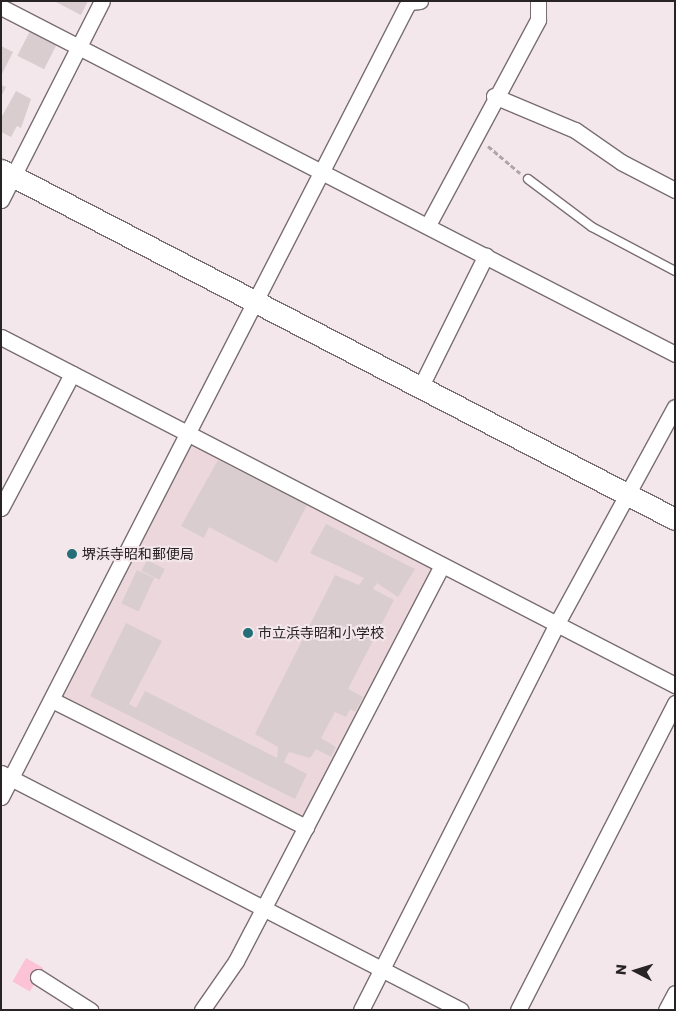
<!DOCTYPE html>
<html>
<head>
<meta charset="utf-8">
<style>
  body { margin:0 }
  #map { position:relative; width:676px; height:1011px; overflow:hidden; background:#f4e7eb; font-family:Poppins,"Noto Sans JP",sans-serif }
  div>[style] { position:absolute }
  .built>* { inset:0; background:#ebd7dc; transform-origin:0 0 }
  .green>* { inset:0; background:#fcc2d6; transform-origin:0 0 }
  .building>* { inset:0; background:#d9cdd0; transform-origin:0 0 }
  .path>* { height:3px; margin-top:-1.5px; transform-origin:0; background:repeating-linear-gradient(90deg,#afa5a8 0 5px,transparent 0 7.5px) }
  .roads { filter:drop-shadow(1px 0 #796e72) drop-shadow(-1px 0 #796e72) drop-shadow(0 1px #796e72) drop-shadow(0 -1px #796e72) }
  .lane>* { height:8px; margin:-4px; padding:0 4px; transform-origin:4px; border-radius:4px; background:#fff }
  .street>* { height:15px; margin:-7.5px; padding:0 7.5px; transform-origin:7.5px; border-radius:7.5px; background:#fff }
  .secondary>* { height:21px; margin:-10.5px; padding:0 10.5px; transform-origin:10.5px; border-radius:10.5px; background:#fff }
  .dots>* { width:14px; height:14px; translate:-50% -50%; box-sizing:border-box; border:2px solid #f4e7eb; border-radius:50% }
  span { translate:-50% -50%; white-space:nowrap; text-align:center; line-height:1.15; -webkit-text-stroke:4px #f4e7eb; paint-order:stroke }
  .poi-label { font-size:14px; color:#282325 }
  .left { translate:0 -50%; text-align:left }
  .frame { position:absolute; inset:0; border:2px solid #282325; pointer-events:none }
  .north { position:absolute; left:611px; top:946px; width:50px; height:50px; -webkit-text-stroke:4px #f4e7eb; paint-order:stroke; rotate:275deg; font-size:14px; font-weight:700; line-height:20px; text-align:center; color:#282325 }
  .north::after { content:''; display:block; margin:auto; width:18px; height:22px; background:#282325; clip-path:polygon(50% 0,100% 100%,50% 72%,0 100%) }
</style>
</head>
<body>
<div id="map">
  <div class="built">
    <i style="left:190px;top:436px;width:284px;height:298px;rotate:27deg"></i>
  </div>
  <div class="green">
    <i style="left:26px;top:958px;width:20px;height:27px;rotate:30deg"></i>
  </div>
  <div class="building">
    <i style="clip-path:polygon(54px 1px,88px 1px,81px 15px)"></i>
    <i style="left:31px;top:29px;width:30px;height:30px;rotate:27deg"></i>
    <i style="clip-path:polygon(1px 46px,13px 52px,1px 76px)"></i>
    <i style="clip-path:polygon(1px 85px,6px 87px,1px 97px)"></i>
    <i style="clip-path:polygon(16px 91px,31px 99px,21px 128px,17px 126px,11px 137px,1px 132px,1px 118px)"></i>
    <i style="clip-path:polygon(218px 460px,307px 505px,277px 563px,209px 527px,204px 538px,181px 526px)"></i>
    <i style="clip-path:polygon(326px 524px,415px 569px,398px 597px,377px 583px,373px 589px,394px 600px,348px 689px,363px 697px,355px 712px,350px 709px,346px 717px,335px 712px,321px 738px,336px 747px,331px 757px,316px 749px,310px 758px,289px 752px,284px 762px,307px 774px,295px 799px,90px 696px,126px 623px,162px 641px,129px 704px,136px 708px,145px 691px,277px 758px,278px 747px,255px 734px,335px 575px,359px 585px,364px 578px,310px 553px)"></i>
    <i style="left:147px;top:560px;width:20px;height:12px;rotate:27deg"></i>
    <i style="left:137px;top:570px;width:19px;height:37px;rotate:25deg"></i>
  </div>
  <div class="path">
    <i style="left:488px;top:146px;width:42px;rotate:40.2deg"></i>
  </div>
  <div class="roads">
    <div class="lane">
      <i style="left:528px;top:179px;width:80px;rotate:36.9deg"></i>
      <i style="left:592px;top:227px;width:94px;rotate:27.9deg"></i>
    </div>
    <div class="street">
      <i style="left:1px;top:7px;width:758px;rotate:27.24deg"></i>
      <i style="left:494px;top:96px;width:88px;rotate:22.8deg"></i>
      <i style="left:575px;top:130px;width:56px;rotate:34.8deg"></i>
      <i style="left:621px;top:162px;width:61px;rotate:27.4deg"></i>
      <i style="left:1px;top:200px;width:223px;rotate:-63.1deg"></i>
      <i style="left:428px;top:225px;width:233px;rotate:-61.8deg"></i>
      <i style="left:538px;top:20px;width:19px;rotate:-90deg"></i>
      <i style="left:1px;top:337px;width:759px;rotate:27.31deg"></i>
      <i style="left:420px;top:388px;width:148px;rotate:-63.6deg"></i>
      <i style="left:1px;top:508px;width:152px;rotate:-62.1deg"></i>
      <i style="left:54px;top:701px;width:282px;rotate:26.6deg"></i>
      <i style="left:1px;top:773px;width:517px;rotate:27.26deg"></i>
      <i style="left:1px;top:797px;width:888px;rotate:-62.86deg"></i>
      <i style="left:406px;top:7px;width:6px;rotate:-59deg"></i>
      <i style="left:409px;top:2px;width:11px;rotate:-5deg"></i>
      <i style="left:38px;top:977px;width:62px;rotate:32.4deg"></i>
      <i style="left:202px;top:1010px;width:60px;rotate:-55.2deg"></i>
      <i style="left:236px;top:961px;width:445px;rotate:-62.5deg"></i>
      <i style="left:361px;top:1010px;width:432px;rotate:-63.1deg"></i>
      <i style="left:556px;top:625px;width:248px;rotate:-61.4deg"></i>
      <i style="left:518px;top:1010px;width:345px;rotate:-62.9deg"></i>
      <i style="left:666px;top:1010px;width:19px;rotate:-62deg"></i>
    </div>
    <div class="secondary">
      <i style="left:1px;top:170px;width:759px;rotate:27.38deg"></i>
    </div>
  </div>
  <div class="dots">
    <i style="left:72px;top:554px;background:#256e78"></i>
    <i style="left:248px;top:633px;background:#256e78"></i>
  </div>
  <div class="poi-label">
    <span class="left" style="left:82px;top:554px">堺浜寺昭和郵便局</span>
    <span class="left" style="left:258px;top:633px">市立浜寺昭和小学校</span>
  </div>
  <div class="frame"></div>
  <div class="north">N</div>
</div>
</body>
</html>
